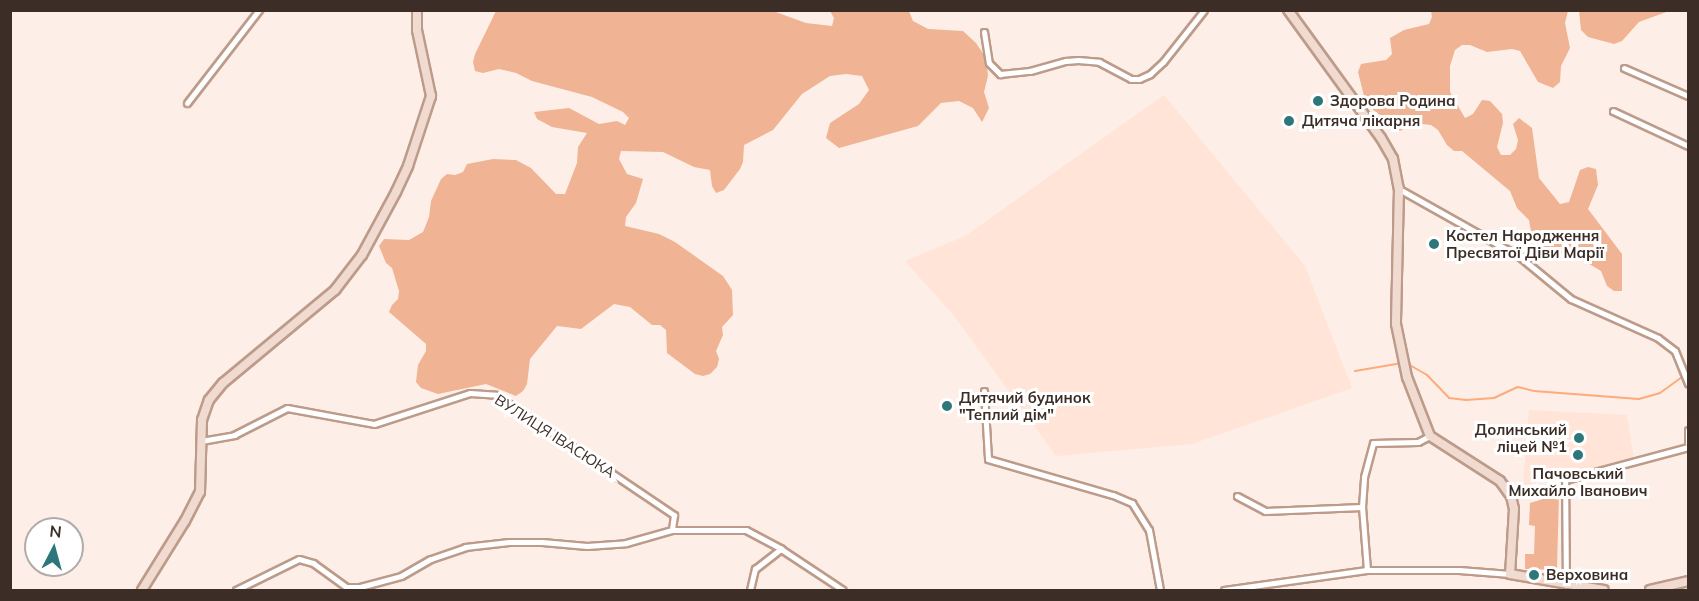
<!DOCTYPE html>
<html>
<head>
<meta charset="utf-8">
<style>
  body { margin:0 }
  #map { position:relative; width:1699px; height:601px; overflow:hidden; background:#fdefe7; font-family:Mulish,sans-serif }
  div>[style] { position:absolute }
  .built>* { inset:0; background:#ffe4d7 }
  .green>* { inset:0; background:#f0b393 }
  .stream>* { height:2px; margin:-1px; padding:0 1px; transform-origin:1px; border-radius:1px; background:#feaa7b }
  .roads { filter:drop-shadow(2px 0 #bd9b8a) drop-shadow(-2px 0 #bd9b8a) drop-shadow(0 2px #bd9b8a) drop-shadow(0 -2px #bd9b8a) }
  .street>* { height:5px; margin:-2.5px; padding:0 2.5px; transform-origin:2.5px; border-radius:2.5px; background:#fff }
  .secondary>* { height:8px; margin:-4px; padding:0 4px; transform-origin:4px; border-radius:4px; background:#f1dbd0 }
  .dots>* { width:16px; height:16px; translate:-50% -50%; box-sizing:border-box; border:3px solid #fff; border-radius:50% }
  span { translate:-50% -50%; white-space:nowrap; text-align:center; line-height:1.15; -webkit-text-stroke:6px #fff; paint-order:stroke }
  .poi-label { font-size:15px; color:#3c2e27; font-weight:700 }
  .left { translate:0 -50%; text-align:left }
  .right { translate:-100% -50%; text-align:right }
  .street-label { font-size:15px; color:#3c2e27 }
  .frame { position:absolute; inset:0; border:12px solid #3c2e27; pointer-events:none }
  .north { position:absolute; left:24px; top:517px; width:60px; height:60px; box-sizing:border-box; background:#fff; border:2px solid #b1aba9; border-radius:50%; rotate:6deg; font-size:16px; font-weight:700; line-height:24px; text-align:center; color:#3c2e27 }
  .north::after { content:''; display:block; margin:auto; width:21px; height:27px; background:#2d767a; clip-path:polygon(50% 0,100% 100%,50% 72%,0 100%) }
</style>
</head>
<body>
<div id="map">
  <div class="built">
    <i style="clip-path:polygon(1164px 95px,1305px 266px,1352px 388px,1192px 444px,1056px 456px,954px 316px,905px 261px,965px 236px)"></i>
    <i style="clip-path:polygon(1529px 410px,1627px 415px,1634px 460px,1523px 486px)"></i>
  </div>
  <div class="green">
    <i style="clip-path:polygon(496px 11px,773px 11px,806px 23px,832px 26px,834px 18px,830px 11px,909px 11px,913px 21px,928px 29px,963px 31px,976px 43px,986px 58px,988px 76px,984px 92px,989px 108px,982px 122px,973px 108px,959px 101px,941px 103px,918px 126px,839px 148px,826px 138px,830px 123px,859px 104px,869px 90px,862px 76px,846px 74px,830px 76px,802px 94px,773px 130px,744px 145px,743px 162px,740px 169px,724px 190px,716px 193px,712px 186px,710px 170px,694px 167px,663px 152px,621px 151px,619px 159px,627px 174px,643px 179px,636px 203px,626px 217px,625px 226px,659px 234px,675px 242px,723px 276px,732px 290px,733px 315px,722px 327px,723px 335px,716px 351px,719px 359px,717px 367px,710px 374px,703px 376px,695px 374px,667px 353px,666px 330px,660px 325px,652px 325px,630px 307px,614px 304px,581px 329px,557px 326px,530px 359px,527px 384px,523px 391px,516px 396px,486px 384px,438px 394px,421px 388px,416px 382px,418px 365px,426px 351px,426px 344px,389px 312px,392px 305px,398px 299px,399px 291px,392px 268px,386px 263px,379px 246px,384px 239px,409px 240px,423px 232px,429px 217px,431px 201px,441px 179px,447px 174px,455px 175px,463px 172px,467px 164px,493px 159px,516px 160px,531px 168px,556px 194px,565px 194px,577px 163px,578px 147px,587px 133px,552px 127px,537px 119px,534px 112px,569px 108px,599px 124px,617px 121px,625px 125px,629px 118px,623px 112px,592px 97px,532px 81px,516px 73px,499px 69px,483px 73px,475px 71px,473px 62px,475px 54px)"></i>
    <i style="clip-path:polygon(1431px 11px,1568px 11px,1565px 23px,1570px 48px,1561px 66px,1560px 82px,1553px 88px,1538px 82px,1520px 51px,1512px 49px,1487px 52px,1470px 45px,1462px 45px,1455px 50px,1450px 66px,1450px 92px,1465px 118px,1473px 114px,1482px 100px,1490px 101px,1502px 114px,1503px 123px,1497px 147px,1501px 155px,1510px 155px,1516px 149px,1518px 140px,1513px 124px,1519px 118px,1532px 128px,1539px 178px,1560px 204px,1569px 202px,1580px 170px,1588px 167px,1596px 169px,1598px 185px,1588px 209px,1622px 254px,1622px 291px,1614px 291px,1607px 286px,1601px 271px,1586px 262px,1536px 244px,1532px 237px,1529px 220px,1517px 208px,1510px 191px,1462px 151px,1454px 151px,1447px 145px,1438px 130px,1431px 125px,1414px 123px,1400px 131px,1366px 104px,1358px 72px,1361px 64px,1386px 60px,1392px 54px,1390px 38px,1404px 30px,1429px 24px,1432px 17px)"></i>
    <i style="clip-path:polygon(1579px 11px,1579px 10px,1669px 11px,1639px 22px,1622px 41px,1614px 44px,1588px 37px,1581px 30px)"></i>
    <i style="clip-path:polygon(1559px 494px,1557px 570px,1525px 569px,1525px 554px,1534px 554px,1535px 526px,1529px 525px,1530px 503px)"></i>
  </div>
  <div class="stream">
    <i style="left:1408px;top:364px;width:22px;rotate:30deg"></i>
    <i style="left:1427px;top:375px;width:32px;rotate:46deg"></i>
    <i style="left:1449px;top:398px;width:17px;rotate:7deg"></i>
    <i style="left:1466px;top:400px;width:28px;rotate:-4deg"></i>
    <i style="left:1494px;top:398px;width:26px;rotate:-25deg"></i>
    <i style="left:1518px;top:387px;width:16px;rotate:14deg"></i>
    <i style="left:1534px;top:391px;width:105px;rotate:4.4deg"></i>
    <i style="left:1639px;top:399px;width:22px;rotate:-16deg"></i>
    <i style="left:1660px;top:393px;width:34px;rotate:-36deg"></i>
    <i style="left:1355px;top:371px;width:48px;rotate:-9.7deg"></i>
  </div>
  <div class="roads">
    <div class="street">
      <i style="left:984px;top:32px;width:31px;rotate:81deg"></i>
      <i style="left:989px;top:63px;width:16px;rotate:45deg"></i>
      <i style="left:1000px;top:74px;width:30px;rotate:-6deg"></i>
      <i style="left:1030px;top:71px;width:37px;rotate:-16deg"></i>
      <i style="left:1066px;top:61px;width:12px;rotate:-5deg"></i>
      <i style="left:1078px;top:60px;width:21px;rotate:5deg"></i>
      <i style="left:1099px;top:62px;width:36px;rotate:28deg"></i>
      <i style="left:1131px;top:79px;width:8px"></i>
      <i style="left:1139px;top:79px;width:12px;rotate:-24deg"></i>
      <i style="left:1150px;top:74px;width:18px;rotate:-43deg"></i>
      <i style="left:1163px;top:62px;width:66px;rotate:-51.7deg"></i>
      <i style="left:1624px;top:68px;width:70px;rotate:23.6deg"></i>
      <i style="left:187px;top:103px;width:118px;rotate:-52.3deg"></i>
      <i style="left:1613px;top:111px;width:83px;rotate:25deg"></i>
      <i style="left:1399px;top:189px;width:139px;rotate:29.3deg"></i>
      <i style="left:1520px;top:257px;width:66px;rotate:39.5deg"></i>
      <i style="left:1571px;top:299px;width:95px;rotate:24.1deg"></i>
      <i style="left:1658px;top:338px;width:21px;rotate:37deg"></i>
      <i style="left:1675px;top:351px;width:35px;rotate:68deg"></i>
      <i style="left:984px;top:391px;width:68px;rotate:86.6deg"></i>
      <i style="left:988px;top:459px;width:130px;rotate:16.1deg"></i>
      <i style="left:1113px;top:495px;width:21px;rotate:23deg"></i>
      <i style="left:1132px;top:503px;width:32px;rotate:58deg"></i>
      <i style="left:1149px;top:530px;width:61px;rotate:79.6deg"></i>
      <i style="left:1688px;top:430px;width:13px;rotate:90deg"></i>
      <i style="left:201px;top:441px;width:34px;rotate:-10deg"></i>
      <i style="left:234px;top:435px;width:59px;rotate:-27deg"></i>
      <i style="left:287px;top:408px;width:88px;rotate:10.4deg"></i>
      <i style="left:374px;top:424px;width:101px;rotate:-17.9deg"></i>
      <i style="left:470px;top:393px;width:26px;rotate:4deg"></i>
      <i style="left:496px;top:395px;width:215px;rotate:34deg"></i>
      <i style="left:674px;top:515px;width:15px;rotate:98deg"></i>
      <i style="left:672px;top:530px;width:74px"></i>
      <i style="left:746px;top:530px;width:40px;rotate:28deg"></i>
      <i style="left:781px;top:549px;width:74px;rotate:33.5deg"></i>
      <i style="left:1237px;top:496px;width:32px;rotate:28deg"></i>
      <i style="left:1265px;top:511px;width:97px;rotate:-2.4deg"></i>
      <i style="left:1367px;top:570px;width:63px;rotate:-94.5deg"></i>
      <i style="left:1362px;top:507px;width:30px;rotate:-86deg"></i>
      <i style="left:1364px;top:477px;width:35px;rotate:-75deg"></i>
      <i style="left:1373px;top:443px;width:45px;rotate:-1.3deg"></i>
      <i style="left:1418px;top:442px;width:13px;rotate:-27deg"></i>
      <i style="left:1566px;top:585px;width:105px;rotate:-90.5deg"></i>
      <i style="left:1565px;top:480px;width:127px;rotate:-15deg"></i>
      <i style="left:236px;top:590px;width:70px;rotate:-26.2deg"></i>
      <i style="left:299px;top:559px;width:15px;rotate:16deg"></i>
      <i style="left:313px;top:563px;width:41px;rotate:36deg"></i>
      <i style="left:346px;top:587px;width:14px"></i>
      <i style="left:360px;top:587px;width:42px;rotate:-15deg"></i>
      <i style="left:401px;top:576px;width:34px;rotate:-30deg"></i>
      <i style="left:431px;top:559px;width:36px;rotate:-19deg"></i>
      <i style="left:465px;top:547px;width:44px;rotate:-6.5deg"></i>
      <i style="left:509px;top:542px;width:33px"></i>
      <i style="left:542px;top:542px;width:45px;rotate:5.1deg"></i>
      <i style="left:587px;top:546px;width:39px;rotate:-4deg"></i>
      <i style="left:626px;top:543px;width:48px;rotate:-15.8deg"></i>
      <i style="left:750px;top:590px;width:22px;rotate:-77deg"></i>
      <i style="left:755px;top:569px;width:33px;rotate:-38deg"></i>
      <i style="left:1224px;top:590px;width:144px;rotate:-8deg"></i>
      <i style="left:1367px;top:570px;width:92px"></i>
      <i style="left:1459px;top:570px;width:51px;rotate:4.5deg"></i>
    </div>
    <div class="secondary">
      <i style="left:1288px;top:10px;width:158px;rotate:54deg"></i>
      <i style="left:1381px;top:138px;width:24px;rotate:60deg"></i>
      <i style="left:1393px;top:159px;width:31px;rotate:79deg"></i>
      <i style="left:1399px;top:189px;width:135px;rotate:91.3deg"></i>
      <i style="left:1396px;top:324px;width:54px;rotate:78.3deg"></i>
      <i style="left:1407px;top:377px;width:63px;rotate:68.7deg"></i>
      <i style="left:1430px;top:436px;width:83px;rotate:32.7deg"></i>
      <i style="left:1500px;top:481px;width:19px;rotate:54deg"></i>
      <i style="left:1511px;top:496px;width:13px;rotate:77deg"></i>
      <i style="left:1514px;top:509px;width:65px;rotate:93.5deg"></i>
      <i style="left:1510px;top:574px;width:95px;rotate:9.7deg"></i>
      <i style="left:142px;top:590px;width:81px;rotate:-58.1deg"></i>
      <i style="left:185px;top:521px;width:33px;rotate:-63deg"></i>
      <i style="left:200px;top:492px;width:72px;rotate:-88.4deg"></i>
      <i style="left:202px;top:420px;width:21px;rotate:-71deg"></i>
      <i style="left:209px;top:400px;width:22px;rotate:-51deg"></i>
      <i style="left:223px;top:383px;width:146px;rotate:-39.7deg"></i>
      <i style="left:335px;top:290px;width:44px;rotate:-52.4deg"></i>
      <i style="left:362px;top:255px;width:72px;rotate:-61.6deg"></i>
      <i style="left:396px;top:192px;width:29px;rotate:-65deg"></i>
      <i style="left:408px;top:166px;width:74px;rotate:-71.8deg"></i>
      <i style="left:431px;top:96px;width:67px;rotate:-102deg"></i>
      <i style="left:417px;top:30px;width:20px;rotate:-90deg"></i>
      <i style="left:1650px;top:590px;width:39px;rotate:-13deg"></i>
    </div>
  </div>
  <div class="dots">
    <i style="left:1318px;top:101px;background:#2d767a"></i>
    <i style="left:1289px;top:121px;background:#2d767a"></i>
    <i style="left:1434px;top:244px;background:#2d767a"></i>
    <i style="left:947px;top:406px;background:#2d767a"></i>
    <i style="left:1579px;top:438px;background:#2d767a"></i>
    <i style="left:1578px;top:455px;background:#2d767a"></i>
    <i style="left:1534px;top:575px;background:#2d767a"></i>
  </div>
  <div class="poi-label">
    <span class="left" style="left:1330px;top:101px">Здорова Родина</span>
    <span class="left" style="left:1302px;top:121px">Дитяча лікарня</span>
    <span class="left" style="left:1446px;top:244px">Костел Народження<br>Пресвятої Діви Марії</span>
    <span class="left" style="left:959px;top:406px">Дитячий будинок<br>"Теплий дім"</span>
    <span class="right" style="left:1567px;top:438px">Долинський<br>ліцей №1</span>
    <span style="left:1578px;top:482px">Пачовський<br>Михайло Іванович</span>
    <span class="left" style="left:1546px;top:575px">Верховина</span>
  </div>
  <div class="street-label">
    <span style="left:555px;top:436px;rotate:33deg">ВУЛИЦЯ ІВАСЮКА</span>
  </div>
  <div class="frame"></div>
  <div class="north">N</div>
</div>
</body>
</html>
